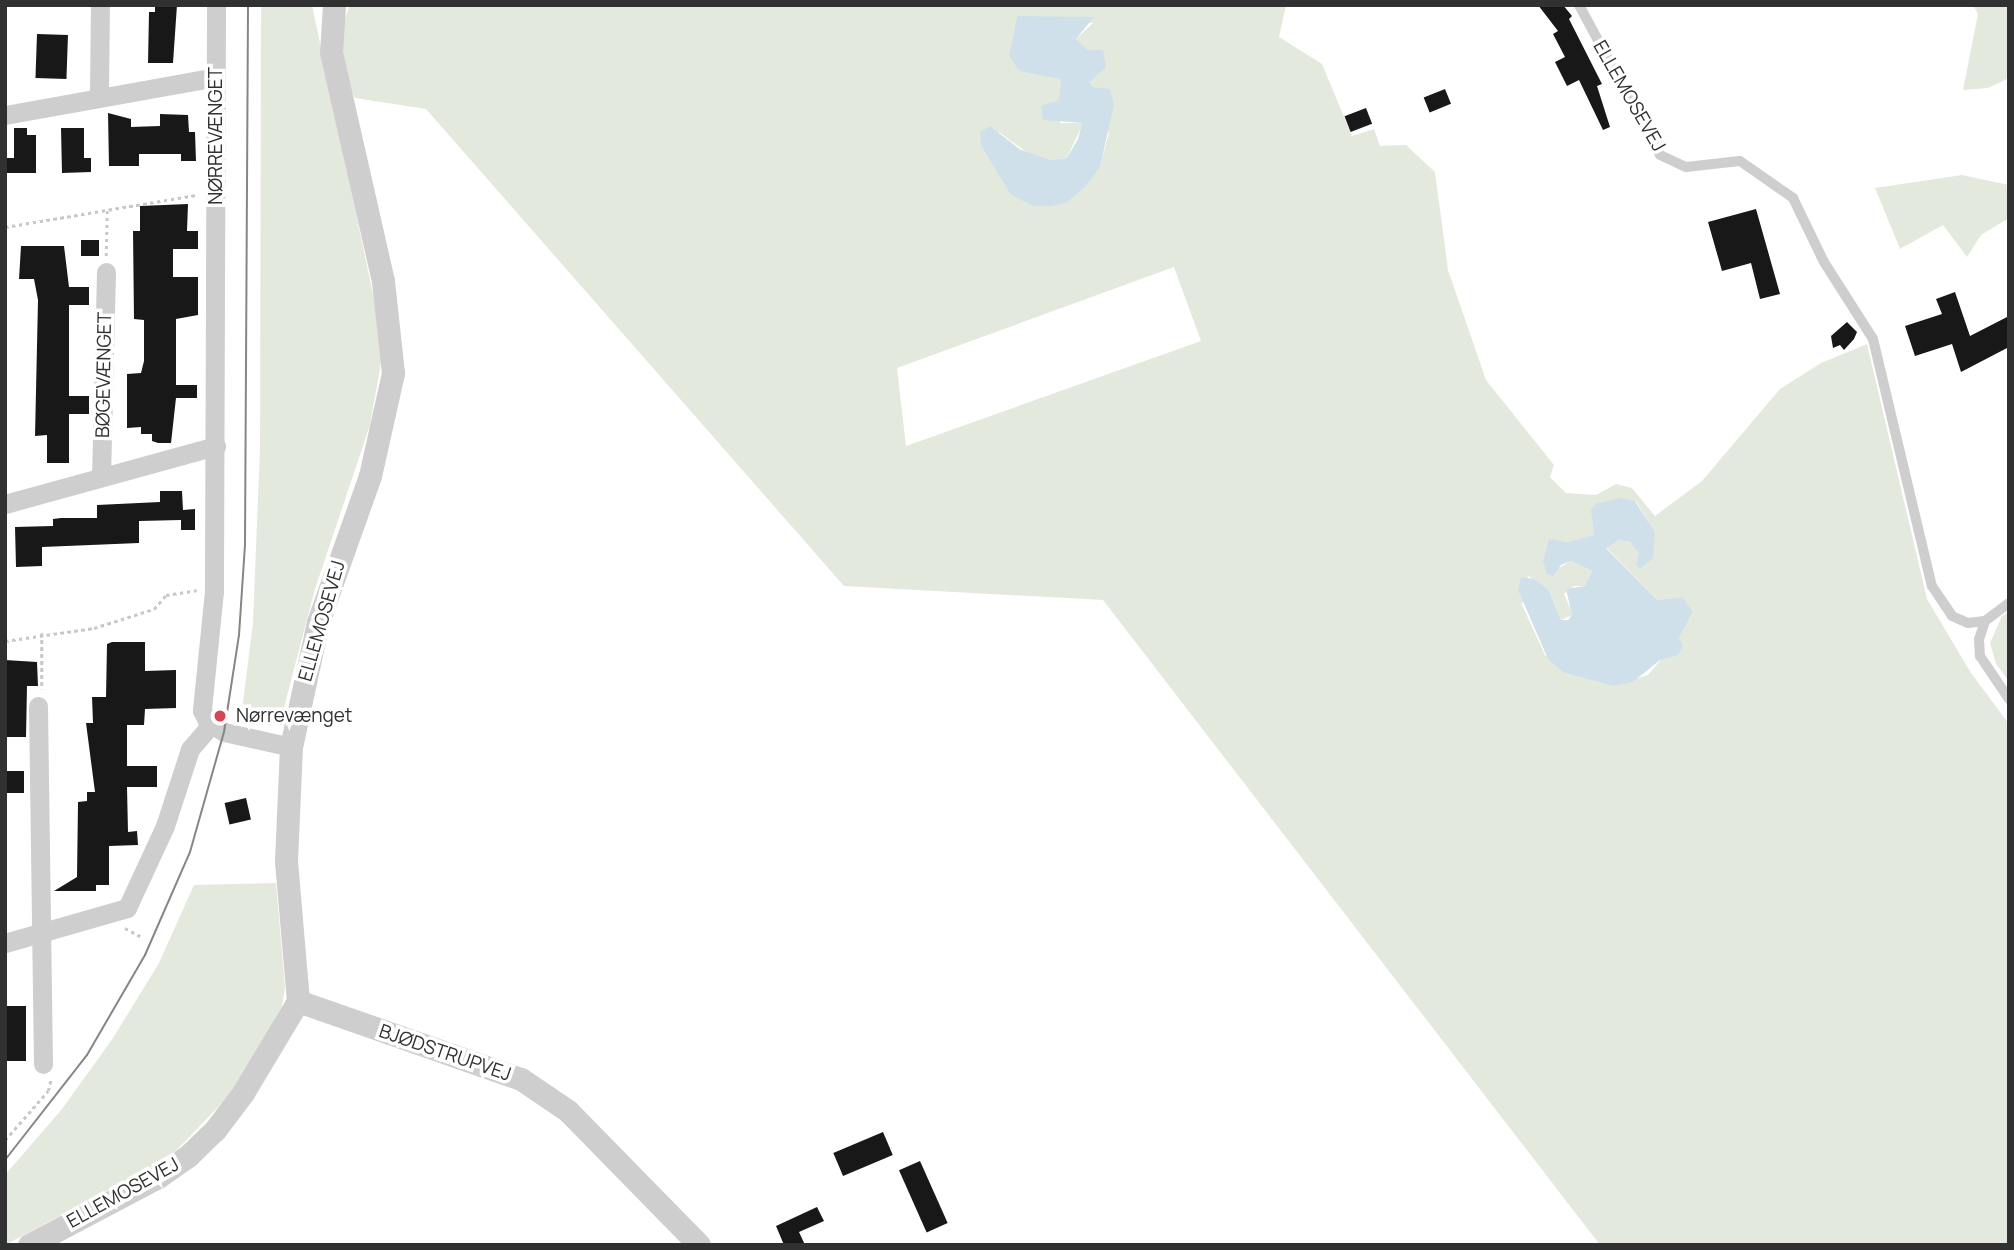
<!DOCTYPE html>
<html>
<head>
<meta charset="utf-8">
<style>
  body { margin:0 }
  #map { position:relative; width:2014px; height:1250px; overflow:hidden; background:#fff; font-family:Manrope,sans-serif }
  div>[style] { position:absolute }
  .green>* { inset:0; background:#e4e9de }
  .water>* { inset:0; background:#cfe0ea }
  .building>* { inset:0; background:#181818; transform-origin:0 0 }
  .path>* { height:2.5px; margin-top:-1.25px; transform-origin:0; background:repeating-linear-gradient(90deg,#c8c8c8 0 3.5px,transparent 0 7px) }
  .service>* { height:10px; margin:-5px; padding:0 5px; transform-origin:5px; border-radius:5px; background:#cecece }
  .minor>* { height:19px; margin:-9.5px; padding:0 9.5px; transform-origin:9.5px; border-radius:9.5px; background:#cecece }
  .tertiary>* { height:23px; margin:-11.5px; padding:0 11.5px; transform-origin:11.5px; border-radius:11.5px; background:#cecece }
  .tram>* { height:2px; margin:-1px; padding:0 1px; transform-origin:1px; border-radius:1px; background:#868686 }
  .dots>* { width:19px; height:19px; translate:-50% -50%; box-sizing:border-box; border:4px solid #fff; border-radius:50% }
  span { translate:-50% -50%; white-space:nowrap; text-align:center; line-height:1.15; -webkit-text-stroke:7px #fff; paint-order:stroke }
  .street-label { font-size:19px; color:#313131 }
  .poi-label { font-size:19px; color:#313131 }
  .left { translate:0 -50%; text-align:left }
  .frame { position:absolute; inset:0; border:7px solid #313131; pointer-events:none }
</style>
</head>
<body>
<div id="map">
  <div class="green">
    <i style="clip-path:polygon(261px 5px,312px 5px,377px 313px,382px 357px,370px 425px,315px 589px,282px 715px,242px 710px,253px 623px,260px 448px)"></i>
    <i style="clip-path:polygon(evenodd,350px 5px,1286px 5px,1279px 37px,1322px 64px,1352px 136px,1374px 129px,1380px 146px,1406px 145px,1435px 172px,1448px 270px,1486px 380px,1554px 465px,1550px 477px,1566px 493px,1596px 495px,1616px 484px,1632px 488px,1655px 516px,1702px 481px,1780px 389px,1821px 363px,1867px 344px,1927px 599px,1971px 673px,2009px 724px,2009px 1245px,1600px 1245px,1103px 600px,844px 586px,426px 109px,355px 98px,344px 76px,341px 29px,350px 5px,1017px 16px,1093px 23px,1076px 39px,1099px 71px,1090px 82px,1109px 133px,1100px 166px,1010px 194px,981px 146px,999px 132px,1029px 154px,1051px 160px,1067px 158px,1083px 123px,1060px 123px,1061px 79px,1009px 55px,1017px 16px,350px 5px,1174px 267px,1201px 341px,906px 446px,897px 368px,1174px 267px,350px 5px,1636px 501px,1648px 522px,1640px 569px,1640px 553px,1630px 542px,1619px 540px,1606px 547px,1657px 600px,1683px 597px,1693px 612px,1679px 638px,1648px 675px,1613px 686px,1564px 673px,1545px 655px,1522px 605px,1528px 576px,1548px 589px,1561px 620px,1573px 615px,1564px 594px,1574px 586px,1585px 586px,1592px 571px,1571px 561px,1557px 569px,1544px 561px,1549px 540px,1567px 542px,1595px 535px,1596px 527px,1636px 501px)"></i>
    <i style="clip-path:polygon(1973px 5px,2009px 5px,2009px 78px,1988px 88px,1963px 90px,1978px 14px)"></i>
    <i style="clip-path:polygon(1962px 175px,2009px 185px,2009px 218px,1981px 235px,1967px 257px,1943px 225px,1900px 249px,1875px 188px)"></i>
    <i style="clip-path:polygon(2009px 612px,2009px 681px,1996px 664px,1990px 643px,2002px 616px)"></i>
    <i style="clip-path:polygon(276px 883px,285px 987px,282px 1006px,250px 1065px,222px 1103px,169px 1158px,5px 1245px,5px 1175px,62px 1109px,113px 1038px,159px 963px,194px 885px)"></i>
  </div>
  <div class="water">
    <i style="clip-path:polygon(1017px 16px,1094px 17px,1076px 39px,1087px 50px,1103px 50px,1106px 67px,1090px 82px,1092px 87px,1110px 89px,1114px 105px,1100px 167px,1085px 187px,1066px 203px,1051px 206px,1033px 206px,1010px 194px,981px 146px,980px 132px,990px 126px,1021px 150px,1051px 160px,1067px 158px,1078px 139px,1082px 123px,1043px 120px,1041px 106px,1059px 100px,1061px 79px,1019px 71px,1009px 55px)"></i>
    <i style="clip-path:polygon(1620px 498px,1635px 501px,1655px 533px,1653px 558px,1640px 569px,1636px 565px,1639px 553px,1630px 542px,1619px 540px,1606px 548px,1657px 600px,1683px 597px,1693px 612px,1679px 638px,1683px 646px,1678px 655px,1660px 660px,1633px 682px,1613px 686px,1564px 673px,1548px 659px,1518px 590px,1521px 577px,1534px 579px,1548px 589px,1561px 620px,1568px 620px,1572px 615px,1566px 589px,1585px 586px,1592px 571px,1571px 561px,1561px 565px,1553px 576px,1547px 574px,1543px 561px,1549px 539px,1567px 542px,1594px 535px,1591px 510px,1595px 504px)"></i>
  </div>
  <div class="building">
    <i style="clip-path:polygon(155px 5px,177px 5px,173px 63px,148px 63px,149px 12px,155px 12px)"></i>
    <i style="clip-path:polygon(1538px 5px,1563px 5px,1572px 16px,1569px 19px,1602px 84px,1597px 86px,1610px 127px,1603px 130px,1579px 80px,1567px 86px,1555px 62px,1565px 57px,1553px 34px,1558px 31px)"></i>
    <i style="left:37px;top:34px;width:31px;height:44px;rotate:2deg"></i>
    <i style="left:1445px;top:89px;width:16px;height:23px;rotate:68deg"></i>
    <i style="left:1366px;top:108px;width:17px;height:23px;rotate:69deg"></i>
    <i style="clip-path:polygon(108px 113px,131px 119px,131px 127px,160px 126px,160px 114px,188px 115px,189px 132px,195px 132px,196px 161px,181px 161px,181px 154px,139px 154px,139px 166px,109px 166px)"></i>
    <i style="clip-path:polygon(14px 128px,27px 128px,27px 135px,36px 135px,36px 173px,6px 173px,6px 158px,14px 158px)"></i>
    <i style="clip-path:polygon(61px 128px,84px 128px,84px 158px,91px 158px,91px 172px,62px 173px)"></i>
    <i style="clip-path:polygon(188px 204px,187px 231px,198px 231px,198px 249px,173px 249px,173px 277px,198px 277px,198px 315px,176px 319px,176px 385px,197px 385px,197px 398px,176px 398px,171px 443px,158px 443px,152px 441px,152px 434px,141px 434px,141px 427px,127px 428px,127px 374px,141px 373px,144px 361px,144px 320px,134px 319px,133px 231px,140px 231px,140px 206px)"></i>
    <i style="clip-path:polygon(1756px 209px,1780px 294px,1760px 299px,1751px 263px,1722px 271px,1708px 222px)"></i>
    <i style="left:81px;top:240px;width:18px;height:16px"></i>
    <i style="clip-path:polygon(21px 246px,64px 246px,69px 287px,89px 287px,89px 305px,69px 305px,69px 396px,89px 396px,89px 414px,69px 414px,69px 463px,47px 463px,47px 435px,35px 436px,38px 300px,34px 279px,19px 279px)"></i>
    <i style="clip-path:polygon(1955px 292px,1970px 336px,2009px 316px,2009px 347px,1961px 372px,1952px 344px,1915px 356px,1905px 326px,1942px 314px,1936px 299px)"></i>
    <i style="clip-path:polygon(1847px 322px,1857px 332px,1854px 339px,1844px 350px,1840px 345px,1833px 348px,1831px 336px)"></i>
    <i style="clip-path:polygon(160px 491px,182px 491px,183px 510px,195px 509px,195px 530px,181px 530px,181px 520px,139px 521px,139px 543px,42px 547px,42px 566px,16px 567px,15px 527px,53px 526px,53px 519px,61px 518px,97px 518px,97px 505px,160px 502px)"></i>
    <i style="clip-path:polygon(112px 642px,145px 642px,145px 671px,176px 670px,176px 708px,145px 709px,144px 725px,127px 725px,127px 766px,157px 766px,157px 787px,127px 787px,128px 832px,137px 831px,138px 845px,109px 846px,109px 885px,96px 885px,96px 891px,54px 891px,77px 877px,78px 802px,87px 801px,87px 792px,95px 792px,86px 723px,93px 723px,92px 697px,106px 697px,107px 644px)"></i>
    <i style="clip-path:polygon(5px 660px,37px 662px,38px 686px,27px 686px,26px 737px,5px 737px)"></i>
    <i style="left:5px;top:771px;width:19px;height:22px"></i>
    <i style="left:246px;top:798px;width:22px;height:22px;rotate:77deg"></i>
    <i style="left:5px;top:1006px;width:21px;height:55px"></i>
    <i style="left:883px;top:1132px;width:25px;height:54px;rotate:67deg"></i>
    <i style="left:920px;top:1161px;width:68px;height:23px;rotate:66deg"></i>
    <i style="clip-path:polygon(817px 1207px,824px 1221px,799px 1232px,805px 1245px,784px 1245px,776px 1226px)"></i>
  </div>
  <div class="path">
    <i style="left:5px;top:227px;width:194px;rotate:-9.5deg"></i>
    <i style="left:106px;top:256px;width:45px;rotate:-88.7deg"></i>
    <i style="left:42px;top:633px;width:56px;rotate:90deg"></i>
    <i style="left:5px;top:641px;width:90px;rotate:-8.3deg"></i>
    <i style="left:94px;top:628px;width:63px;rotate:-17.6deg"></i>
    <i style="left:154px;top:609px;width:18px;rotate:-49deg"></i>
    <i style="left:166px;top:595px;width:31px;rotate:-9deg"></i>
    <i style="left:125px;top:928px;width:19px;rotate:28deg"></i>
    <i style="left:5px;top:1140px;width:65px;rotate:-48.7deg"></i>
    <i style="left:48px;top:1091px;width:12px;rotate:-76deg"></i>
  </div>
  <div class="service">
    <i style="left:1579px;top:5px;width:170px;rotate:61.6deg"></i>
    <i style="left:1660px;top:155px;width:29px;rotate:25deg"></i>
    <i style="left:1686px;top:167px;width:54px;rotate:-6.3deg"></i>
    <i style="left:1740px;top:161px;width:65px;rotate:34.9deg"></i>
    <i style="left:1793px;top:198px;width:71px;rotate:64.2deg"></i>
    <i style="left:1824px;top:262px;width:91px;rotate:57.5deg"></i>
    <i style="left:1873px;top:339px;width:254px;rotate:76.6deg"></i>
    <i style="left:1932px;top:586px;width:36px;rotate:56deg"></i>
    <i style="left:1952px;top:616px;width:17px;rotate:24deg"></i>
    <i style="left:1968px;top:623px;width:17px;rotate:-7deg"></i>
    <i style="left:2009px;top:603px;width:30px;rotate:143deg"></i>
    <i style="left:1985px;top:621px;width:19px;rotate:108deg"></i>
    <i style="left:1979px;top:639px;width:17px;rotate:87deg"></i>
    <i style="left:1980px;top:656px;width:52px;rotate:56deg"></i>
  </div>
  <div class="minor">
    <i style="left:216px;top:5px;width:586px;rotate:90.2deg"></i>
    <i style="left:214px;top:591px;width:120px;rotate:95.8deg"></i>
    <i style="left:202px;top:710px;width:12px;rotate:66deg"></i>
    <i style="left:207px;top:721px;width:20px;rotate:33deg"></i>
    <i style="left:224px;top:732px;width:69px;rotate:12.6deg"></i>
    <i style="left:99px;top:95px;width:90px;rotate:-89.4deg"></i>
    <i style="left:5px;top:115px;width:214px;rotate:-10.2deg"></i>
    <i style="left:101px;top:477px;width:205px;rotate:-88.6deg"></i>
    <i style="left:5px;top:504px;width:219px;rotate:-15.4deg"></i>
    <i style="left:38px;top:706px;width:358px;rotate:89.2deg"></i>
    <i style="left:5px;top:943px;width:127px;rotate:-16deg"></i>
    <i style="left:127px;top:908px;width:90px;rotate:-65.1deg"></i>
    <i style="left:165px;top:826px;width:81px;rotate:-72deg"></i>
    <i style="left:190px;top:749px;width:32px;rotate:-49deg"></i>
  </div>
  <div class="tertiary">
    <i style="left:298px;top:1001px;width:236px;rotate:19.3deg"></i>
    <i style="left:521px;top:1079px;width:57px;rotate:34.2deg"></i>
    <i style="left:568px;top:1111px;width:187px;rotate:45.6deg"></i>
    <i style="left:29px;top:1245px;width:146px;rotate:-27.8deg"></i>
    <i style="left:158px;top:1177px;width:37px;rotate:-35deg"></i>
    <i style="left:188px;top:1156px;width:37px;rotate:-44deg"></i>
    <i style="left:215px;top:1130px;width:46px;rotate:-52.9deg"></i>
    <i style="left:243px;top:1093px;width:107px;rotate:-59.1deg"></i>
    <i style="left:298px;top:1001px;width:141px;rotate:-94.9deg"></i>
    <i style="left:286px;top:861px;width:114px;rotate:-87.5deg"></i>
    <i style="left:291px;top:747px;width:128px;rotate:-77.8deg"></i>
    <i style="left:318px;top:622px;width:155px;rotate:-70.4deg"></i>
    <i style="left:370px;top:476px;width:106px;rotate:-77.4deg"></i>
    <i style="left:393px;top:373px;width:93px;rotate:-96.2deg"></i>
    <i style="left:383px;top:281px;width:234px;rotate:-102.8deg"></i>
    <i style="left:331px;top:53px;width:48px;rotate:-86.4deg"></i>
  </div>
  <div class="tram">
    <i style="left:5px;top:1160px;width:133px;rotate:-52deg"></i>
    <i style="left:87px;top:1055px;width:116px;rotate:-59.9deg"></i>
    <i style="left:145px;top:955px;width:112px;rotate:-66.4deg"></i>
    <i style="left:190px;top:852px;width:125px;rotate:-74.2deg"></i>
    <i style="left:224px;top:732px;width:98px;rotate:-81.2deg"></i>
    <i style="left:239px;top:635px;width:91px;rotate:-86.2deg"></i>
    <i style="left:245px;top:544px;width:539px;rotate:-89.68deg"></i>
  </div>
  <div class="dots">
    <i style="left:220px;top:716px;background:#d44652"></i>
  </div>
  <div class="street-label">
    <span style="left:1629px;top:96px;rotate:60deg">ELLEMOSEVEJ</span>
    <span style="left:216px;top:136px;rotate:-90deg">NØRREVÆNGET</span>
    <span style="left:104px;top:375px;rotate:-89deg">BØGEVÆNGET</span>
    <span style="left:322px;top:621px;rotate:-74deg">ELLEMOSEVEJ</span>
    <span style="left:445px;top:1053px;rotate:19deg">BJØDSTRUPVEJ</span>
    <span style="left:123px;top:1193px;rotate:-29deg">ELLEMOSEVEJ</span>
  </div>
  <div class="poi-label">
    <span class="left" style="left:236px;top:716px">Nørrevænget</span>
  </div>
  <div class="frame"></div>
</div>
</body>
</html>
